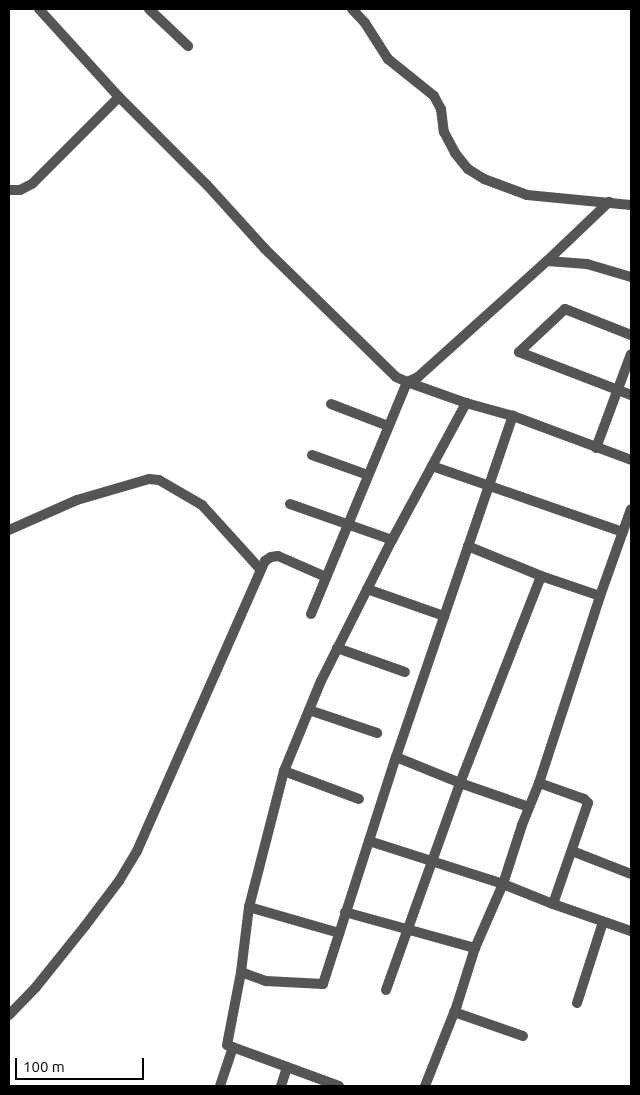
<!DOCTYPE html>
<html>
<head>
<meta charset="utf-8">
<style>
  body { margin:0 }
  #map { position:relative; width:640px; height:1095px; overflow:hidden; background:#fff; font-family:Ubuntu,sans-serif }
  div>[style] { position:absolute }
  .street>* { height:10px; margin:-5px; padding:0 5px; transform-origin:5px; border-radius:5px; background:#555 }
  span { translate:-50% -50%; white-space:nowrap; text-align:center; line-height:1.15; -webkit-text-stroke:5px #fff; paint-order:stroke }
  .frame { position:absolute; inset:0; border:10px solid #000; pointer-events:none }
  .scale { position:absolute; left:15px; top:1058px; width:129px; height:22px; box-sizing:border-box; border:2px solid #000; border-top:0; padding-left:6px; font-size:15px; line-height:18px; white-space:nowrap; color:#000; -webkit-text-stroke:4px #fff; paint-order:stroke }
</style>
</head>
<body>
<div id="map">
  <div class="street">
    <i style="left:39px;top:9px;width:119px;rotate:47.7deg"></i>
    <i style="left:149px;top:9px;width:54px;rotate:43.5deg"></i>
    <i style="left:352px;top:9px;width:19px;rotate:47deg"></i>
    <i style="left:365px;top:23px;width:43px;rotate:57.4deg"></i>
    <i style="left:388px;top:59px;width:59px;rotate:38.8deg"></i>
    <i style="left:434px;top:96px;width:15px;rotate:62deg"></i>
    <i style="left:441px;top:109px;width:23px;rotate:83deg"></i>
    <i style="left:444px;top:132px;width:24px;rotate:62deg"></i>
    <i style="left:455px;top:153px;width:21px;rotate:51deg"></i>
    <i style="left:468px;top:169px;width:19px;rotate:32deg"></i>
    <i style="left:484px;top:179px;width:46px;rotate:20.4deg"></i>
    <i style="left:527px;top:195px;width:104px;rotate:5.5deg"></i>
    <i style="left:9px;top:190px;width:11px"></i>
    <i style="left:20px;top:190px;width:13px;rotate:-27deg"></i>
    <i style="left:32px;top:184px;width:123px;rotate:-45deg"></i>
    <i style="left:119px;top:97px;width:124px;rotate:45deg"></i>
    <i style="left:207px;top:185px;width:86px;rotate:47.8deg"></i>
    <i style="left:265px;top:249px;width:183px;rotate:44.3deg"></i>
    <i style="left:396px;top:377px;width:12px;rotate:24deg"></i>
    <i style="left:407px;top:382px;width:12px;rotate:-24deg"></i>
    <i style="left:418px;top:377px;width:173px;rotate:-42deg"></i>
    <i style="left:547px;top:261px;width:40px;rotate:4.3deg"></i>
    <i style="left:587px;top:264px;width:46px;rotate:16.5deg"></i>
    <i style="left:547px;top:261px;width:86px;rotate:-43.6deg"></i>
    <i style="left:631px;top:335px;width:71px;rotate:-158.5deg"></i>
    <i style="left:565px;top:309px;width:63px;rotate:136.9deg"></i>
    <i style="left:519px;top:352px;width:120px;rotate:21deg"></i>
    <i style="left:331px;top:404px;width:61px;rotate:21.1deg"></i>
    <i style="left:596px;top:448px;width:100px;rotate:-69.6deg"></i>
    <i style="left:312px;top:455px;width:59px;rotate:19.7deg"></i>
    <i style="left:432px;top:466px;width:202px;rotate:19.1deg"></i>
    <i style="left:290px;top:504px;width:108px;rotate:19.4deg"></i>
    <i style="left:9px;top:530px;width:74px;rotate:-23.8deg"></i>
    <i style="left:77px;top:500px;width:75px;rotate:-16.3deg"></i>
    <i style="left:149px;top:479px;width:10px;rotate:6deg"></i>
    <i style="left:159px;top:480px;width:50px;rotate:30.2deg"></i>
    <i style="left:202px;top:505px;width:86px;rotate:47.8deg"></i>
    <i style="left:541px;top:576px;width:62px;rotate:18.7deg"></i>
    <i style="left:367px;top:589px;width:82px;rotate:19.3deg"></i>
    <i style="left:311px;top:614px;width:251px;rotate:-67.5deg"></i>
    <i style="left:407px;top:382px;width:63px;rotate:19.6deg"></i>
    <i style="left:337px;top:648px;width:72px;rotate:19.4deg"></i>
    <i style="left:309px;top:710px;width:72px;rotate:18.7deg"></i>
    <i style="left:396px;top:757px;width:69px;rotate:22.1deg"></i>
    <i style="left:460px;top:783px;width:73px;rotate:19.2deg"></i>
    <i style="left:284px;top:771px;width:80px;rotate:20.5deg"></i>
    <i style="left:369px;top:841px;width:141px;rotate:17.8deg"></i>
    <i style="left:503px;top:884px;width:54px;rotate:21.8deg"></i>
    <i style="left:553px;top:904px;width:107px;rotate:-70.9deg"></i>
    <i style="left:588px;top:803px;width:6px;rotate:-135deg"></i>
    <i style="left:584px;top:799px;width:48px;rotate:-160.4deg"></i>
    <i style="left:572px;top:851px;width:63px;rotate:21.3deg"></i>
    <i style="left:553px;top:904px;width:83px;rotate:19.1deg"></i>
    <i style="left:249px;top:907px;width:94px;rotate:16.1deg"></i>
    <i style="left:345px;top:912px;width:135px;rotate:15.5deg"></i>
    <i style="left:241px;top:972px;width:27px;rotate:20deg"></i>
    <i style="left:266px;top:981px;width:57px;rotate:3deg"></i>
    <i style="left:323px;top:984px;width:238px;rotate:-72.2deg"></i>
    <i style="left:396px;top:757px;width:361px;rotate:-71.1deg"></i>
    <i style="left:513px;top:416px;width:126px;rotate:20.4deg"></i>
    <i style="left:386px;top:990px;width:220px;rotate:-70.3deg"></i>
    <i style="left:460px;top:783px;width:222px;rotate:-68.6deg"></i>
    <i style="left:541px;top:576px;width:79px;rotate:-157.7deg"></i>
    <i style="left:577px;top:1003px;width:85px;rotate:-72.2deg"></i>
    <i style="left:454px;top:1012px;width:73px;rotate:19.2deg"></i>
    <i style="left:9px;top:1015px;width:39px;rotate:-46deg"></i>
    <i style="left:36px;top:987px;width:78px;rotate:-51.2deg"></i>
    <i style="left:85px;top:926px;width:56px;rotate:-52.9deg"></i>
    <i style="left:119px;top:881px;width:35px;rotate:-59deg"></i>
    <i style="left:137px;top:851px;width:317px;rotate:-66.2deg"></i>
    <i style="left:265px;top:561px;width:7px;rotate:-34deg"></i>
    <i style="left:271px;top:557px;width:7px;rotate:-8deg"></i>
    <i style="left:278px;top:556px;width:52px;rotate:23.6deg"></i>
    <i style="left:220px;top:1086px;width:41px;rotate:-71.6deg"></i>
    <i style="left:281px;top:1086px;width:20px;rotate:-72deg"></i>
    <i style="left:339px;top:1086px;width:119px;rotate:-159.9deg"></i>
    <i style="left:227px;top:1045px;width:74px;rotate:-79.1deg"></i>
    <i style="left:241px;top:972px;width:65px;rotate:-83deg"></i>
    <i style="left:249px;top:907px;width:140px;rotate:-75.6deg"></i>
    <i style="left:284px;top:771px;width:97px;rotate:-67.7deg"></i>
    <i style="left:321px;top:681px;width:158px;rotate:-63.3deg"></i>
    <i style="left:392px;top:540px;width:156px;rotate:-61.6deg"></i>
    <i style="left:466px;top:403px;width:49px;rotate:15.5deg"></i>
    <i style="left:425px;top:1086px;width:87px;rotate:-68.4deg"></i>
    <i style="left:457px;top:1005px;width:60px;rotate:-72.5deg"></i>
    <i style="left:475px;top:948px;width:70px;rotate:-66.4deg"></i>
    <i style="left:503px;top:884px;width:62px;rotate:-72.1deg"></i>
    <i style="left:522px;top:825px;width:45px;rotate:-68deg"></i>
    <i style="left:539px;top:783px;width:197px;rotate:-71.9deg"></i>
    <i style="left:600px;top:596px;width:92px;rotate:-70.4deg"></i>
  </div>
  <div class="frame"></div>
  <div class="scale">100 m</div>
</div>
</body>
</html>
